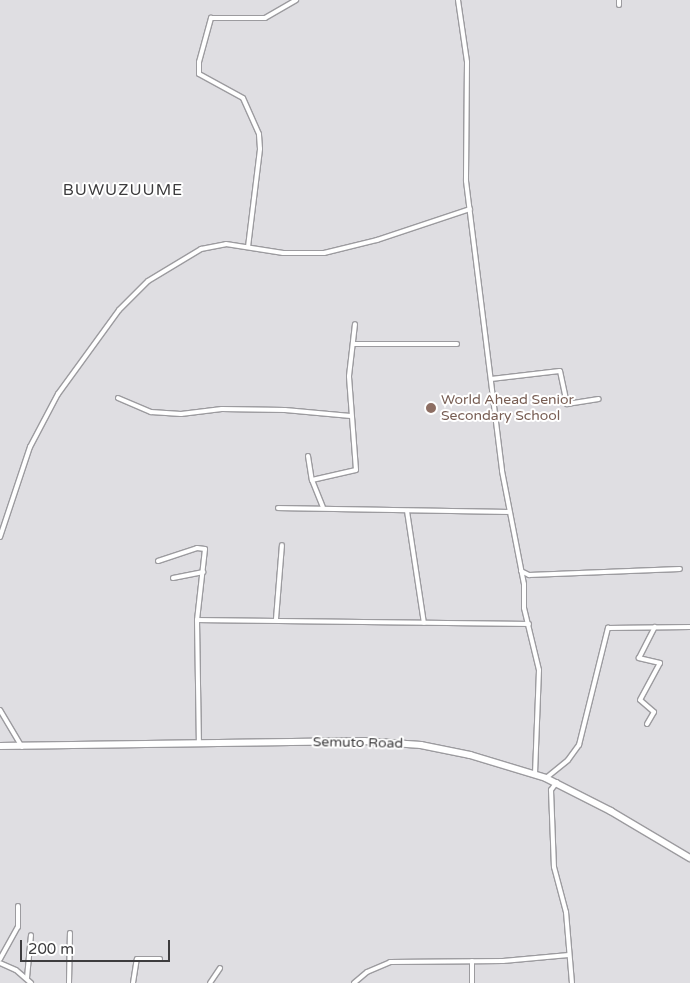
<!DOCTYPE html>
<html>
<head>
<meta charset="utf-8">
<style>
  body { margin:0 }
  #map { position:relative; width:690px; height:983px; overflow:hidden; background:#dfdee2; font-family:"Varela Round",sans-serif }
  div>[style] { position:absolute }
  .roads { filter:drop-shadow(1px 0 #9c9b9f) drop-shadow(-1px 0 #9c9b9f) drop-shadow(0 1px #9c9b9f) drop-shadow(0 -1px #9c9b9f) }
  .street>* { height:4px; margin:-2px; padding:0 2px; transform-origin:2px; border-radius:2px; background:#fff }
  .secondary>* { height:5.5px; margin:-2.75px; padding:0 2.75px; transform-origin:2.75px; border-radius:2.75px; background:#fff }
  .dots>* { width:14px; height:14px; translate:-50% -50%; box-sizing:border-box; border:2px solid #fff; border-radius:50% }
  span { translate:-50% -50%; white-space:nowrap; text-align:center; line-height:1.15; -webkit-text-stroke:4px #fff; paint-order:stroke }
  .education-label { font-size:14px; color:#785e54 }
  .left { translate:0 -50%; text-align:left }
  .street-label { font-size:14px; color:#3d3c3e }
  .quarter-label { font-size:16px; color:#3d3c3e; letter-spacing:1px }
  .scale { position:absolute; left:20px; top:940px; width:150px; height:22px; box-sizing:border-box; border:2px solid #3d3c3e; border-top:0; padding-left:6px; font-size:15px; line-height:18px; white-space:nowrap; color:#3d3c3e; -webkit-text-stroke:4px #fff; paint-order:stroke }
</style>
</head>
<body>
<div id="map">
  <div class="roads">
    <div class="street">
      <i style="left:458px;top:0;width:63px;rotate:81.7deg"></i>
      <i style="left:467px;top:62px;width:119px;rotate:90.5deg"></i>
      <i style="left:466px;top:181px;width:292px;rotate:82.9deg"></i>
      <i style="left:502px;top:471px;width:115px;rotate:79deg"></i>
      <i style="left:524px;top:584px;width:24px;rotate:90deg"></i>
      <i style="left:524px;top:608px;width:64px;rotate:76.4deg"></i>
      <i style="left:539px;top:670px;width:104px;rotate:92.2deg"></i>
      <i style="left:619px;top:5px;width:5px;rotate:-90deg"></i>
      <i style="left:248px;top:247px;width:99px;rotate:-83deg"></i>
      <i style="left:260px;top:149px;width:15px;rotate:-94deg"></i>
      <i style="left:259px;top:134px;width:39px;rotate:-114deg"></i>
      <i style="left:243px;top:98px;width:50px;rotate:-151.4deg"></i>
      <i style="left:199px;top:74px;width:12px;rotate:-90deg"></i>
      <i style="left:199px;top:62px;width:46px;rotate:-74.7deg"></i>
      <i style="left:211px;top:18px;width:54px"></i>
      <i style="left:265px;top:18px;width:36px;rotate:-30deg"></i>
      <i style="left:353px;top:344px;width:104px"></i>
      <i style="left:491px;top:379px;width:69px;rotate:-6.6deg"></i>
      <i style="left:560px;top:371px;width:34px;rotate:78deg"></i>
      <i style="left:567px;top:404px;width:32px;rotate:-9deg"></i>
      <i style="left:118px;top:398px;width:36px;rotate:23deg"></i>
      <i style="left:151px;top:412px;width:30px;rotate:4deg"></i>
      <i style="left:181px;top:414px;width:41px;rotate:-7deg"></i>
      <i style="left:222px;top:409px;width:63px;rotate:0.9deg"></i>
      <i style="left:285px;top:410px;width:66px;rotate:5.2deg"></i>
      <i style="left:308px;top:456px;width:24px;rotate:81deg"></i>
      <i style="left:312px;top:480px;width:29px;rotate:68deg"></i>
      <i style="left:312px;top:480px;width:45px;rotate:-12.8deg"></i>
      <i style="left:356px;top:470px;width:94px;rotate:-94.3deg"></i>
      <i style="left:349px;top:376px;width:52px;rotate:-83.4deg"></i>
      <i style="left:278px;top:508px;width:230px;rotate:1deg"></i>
      <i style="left:407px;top:511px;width:113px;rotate:81.4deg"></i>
      <i style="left:0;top:537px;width:95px;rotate:-71.6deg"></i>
      <i style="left:30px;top:447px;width:60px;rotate:-62.2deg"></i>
      <i style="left:58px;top:394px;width:104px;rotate:-54deg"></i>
      <i style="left:119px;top:310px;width:41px;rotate:-45deg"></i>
      <i style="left:148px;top:281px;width:62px;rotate:-31.1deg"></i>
      <i style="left:201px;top:249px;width:25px;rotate:-11deg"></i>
      <i style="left:226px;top:244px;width:58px;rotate:9deg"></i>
      <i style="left:283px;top:253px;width:41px"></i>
      <i style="left:324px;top:253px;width:55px;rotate:-13.8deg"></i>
      <i style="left:377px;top:240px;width:98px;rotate:-18.4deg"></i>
      <i style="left:158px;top:561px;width:41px;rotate:-18.4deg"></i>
      <i style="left:197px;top:548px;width:8px;rotate:7deg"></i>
      <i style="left:205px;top:549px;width:71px;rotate:96.4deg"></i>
      <i style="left:197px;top:620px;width:124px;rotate:89.1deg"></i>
      <i style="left:521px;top:571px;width:9px;rotate:27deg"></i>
      <i style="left:529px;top:575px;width:151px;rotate:-2.3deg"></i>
      <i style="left:173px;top:578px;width:31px;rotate:-11deg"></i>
      <i style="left:276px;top:619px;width:74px;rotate:-85.4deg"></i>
      <i style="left:197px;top:620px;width:332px;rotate:0.7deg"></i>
      <i style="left:0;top:710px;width:43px;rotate:59.3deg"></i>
      <i style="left:647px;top:724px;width:14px;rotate:-60deg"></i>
      <i style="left:654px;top:712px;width:18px;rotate:-139deg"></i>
      <i style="left:640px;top:700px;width:42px;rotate:-61.6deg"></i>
      <i style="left:660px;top:663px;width:22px;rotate:-167deg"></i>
      <i style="left:639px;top:658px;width:35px;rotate:-63deg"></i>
      <i style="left:546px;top:778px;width:28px;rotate:-39deg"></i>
      <i style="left:568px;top:760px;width:19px;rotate:-54deg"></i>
      <i style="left:579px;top:745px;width:121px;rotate:-76.1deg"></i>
      <i style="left:608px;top:628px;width:82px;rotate:-0.7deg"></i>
      <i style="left:557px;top:782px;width:10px;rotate:127deg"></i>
      <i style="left:551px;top:790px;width:77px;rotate:87.8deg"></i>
      <i style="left:554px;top:867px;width:47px;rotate:75.1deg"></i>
      <i style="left:566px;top:912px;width:71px;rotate:85.2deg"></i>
      <i style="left:0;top:959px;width:37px;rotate:-61deg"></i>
      <i style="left:18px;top:927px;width:21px;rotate:-90deg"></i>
      <i style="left:472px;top:961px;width:22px;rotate:90deg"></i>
      <i style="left:0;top:963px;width:17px;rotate:24deg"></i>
      <i style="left:16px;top:970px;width:20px;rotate:41deg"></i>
      <i style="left:27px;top:978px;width:43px;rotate:-84.7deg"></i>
      <i style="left:69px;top:983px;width:50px;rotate:-88.9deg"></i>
      <i style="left:133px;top:983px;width:24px;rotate:-81deg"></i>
      <i style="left:137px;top:959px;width:23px"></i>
      <i style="left:210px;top:983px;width:18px;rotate:-56deg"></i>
      <i style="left:354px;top:983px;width:17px;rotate:-40deg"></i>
      <i style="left:367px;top:972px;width:25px;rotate:-23deg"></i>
      <i style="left:390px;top:962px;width:113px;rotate:-0.5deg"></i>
      <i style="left:503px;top:961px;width:66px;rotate:-5.2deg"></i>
    </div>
    <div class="secondary">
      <i style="left:0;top:746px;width:364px;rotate:-0.8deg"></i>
      <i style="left:364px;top:741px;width:57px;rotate:4deg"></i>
      <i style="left:421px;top:745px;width:50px;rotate:11.5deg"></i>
      <i style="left:470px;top:755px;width:79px;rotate:16.8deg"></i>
      <i style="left:546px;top:778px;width:73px;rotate:26.9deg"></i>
      <i style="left:611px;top:811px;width:92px;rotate:30.7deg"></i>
    </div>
  </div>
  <div class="dots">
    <i style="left:431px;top:408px;background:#8d6e63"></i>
  </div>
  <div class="education-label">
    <span class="left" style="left:441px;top:408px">World Ahead Senior<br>Secondary School</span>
  </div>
  <div class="street-label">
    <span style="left:358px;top:743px;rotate:1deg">Semuto Road</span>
  </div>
  <div class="quarter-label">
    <span style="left:123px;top:190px">BUWUZUUME</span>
  </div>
  <div class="scale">200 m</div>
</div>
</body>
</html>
